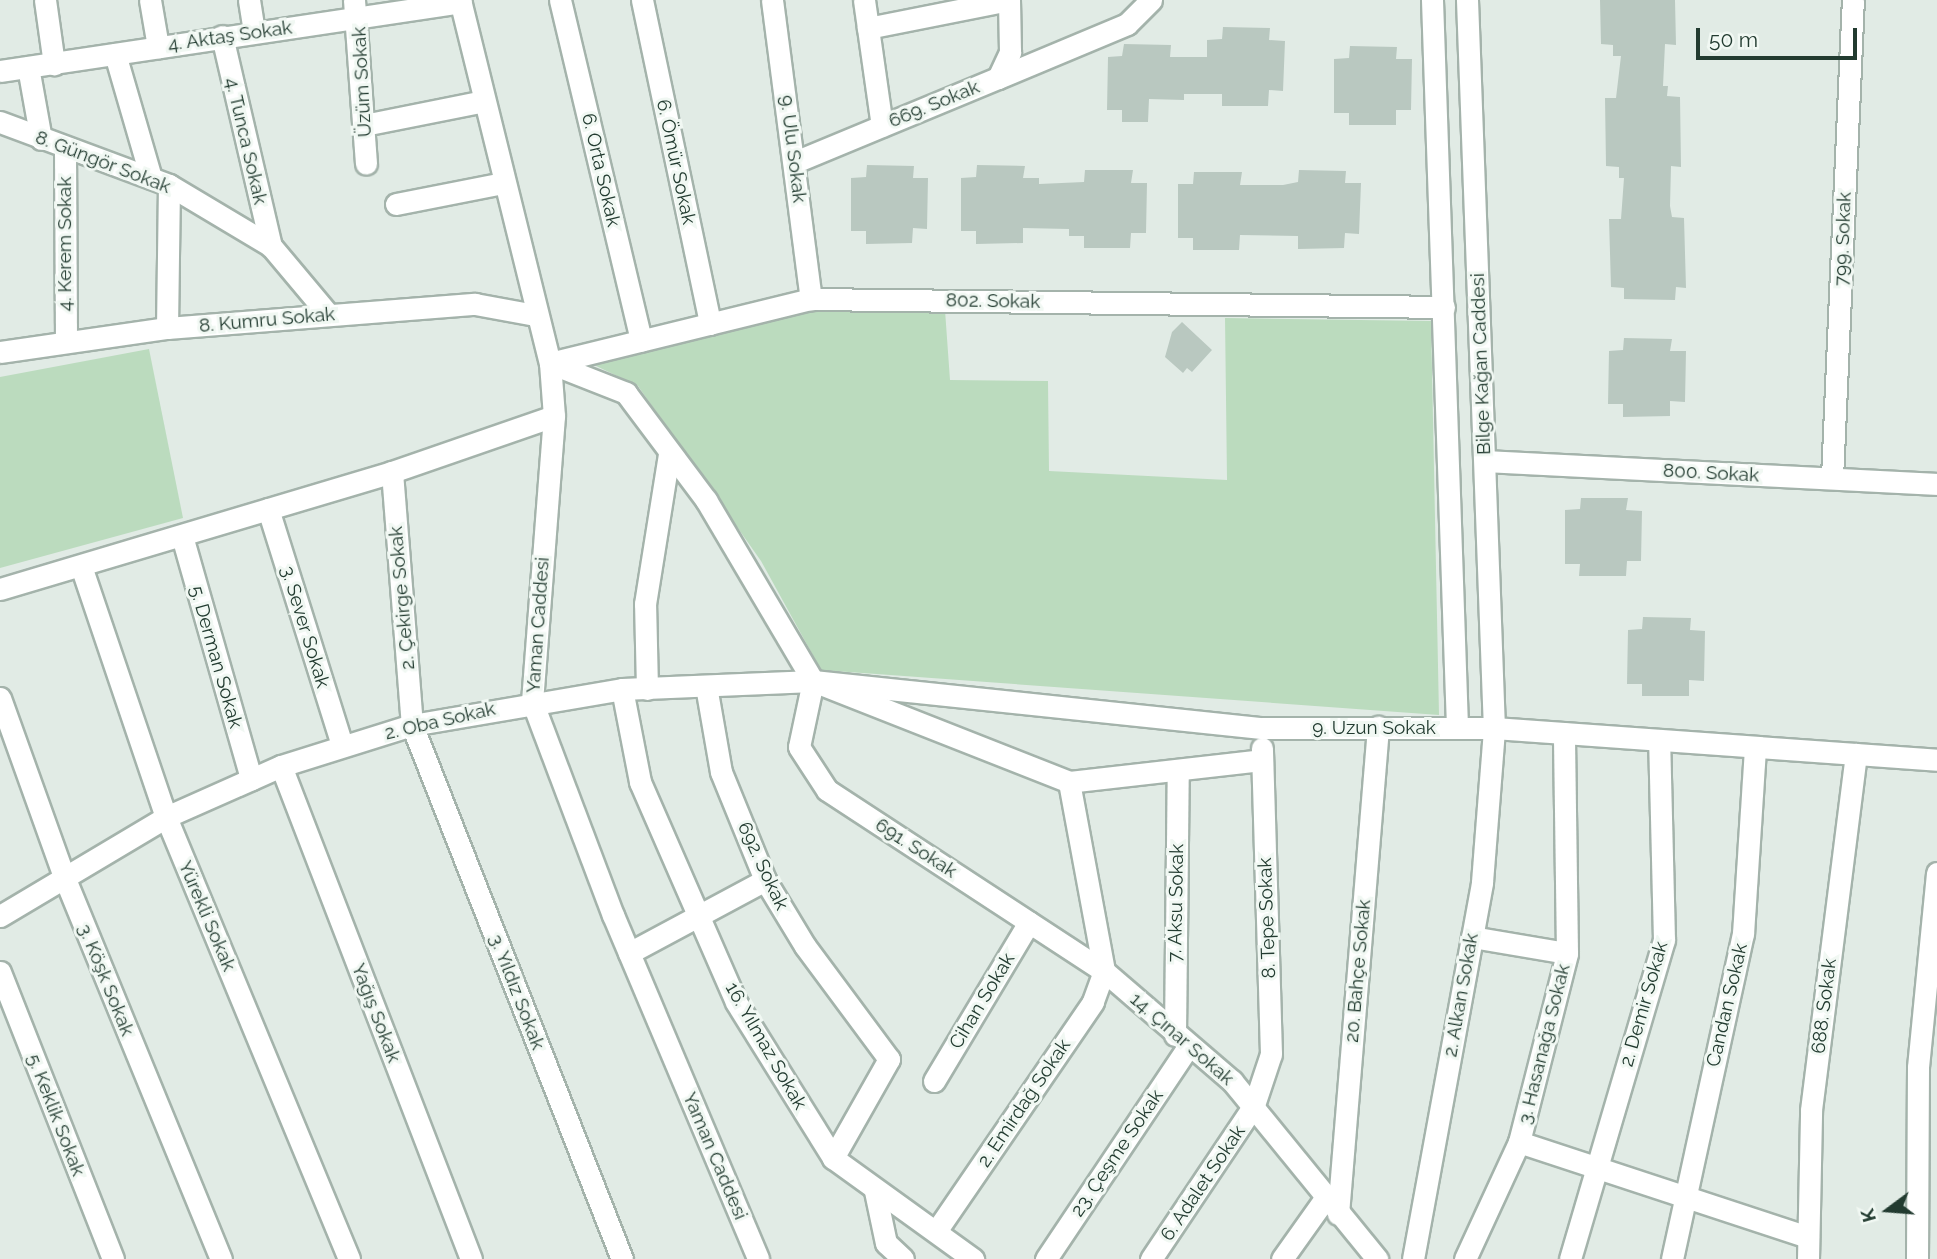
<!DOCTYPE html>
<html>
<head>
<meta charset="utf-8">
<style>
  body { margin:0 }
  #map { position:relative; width:1937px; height:1259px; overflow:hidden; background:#e1ebe5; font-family:Raleway,sans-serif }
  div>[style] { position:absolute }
  .green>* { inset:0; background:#bbdbbe }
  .building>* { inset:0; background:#b9c8c0 }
  .roads { filter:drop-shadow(2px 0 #a4b3ab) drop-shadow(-2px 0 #a4b3ab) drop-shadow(0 2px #a4b3ab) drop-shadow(0 -2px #a4b3ab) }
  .street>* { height:21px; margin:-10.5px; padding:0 10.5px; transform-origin:10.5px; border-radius:10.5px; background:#fff }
  .secondary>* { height:21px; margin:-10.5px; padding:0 10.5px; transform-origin:10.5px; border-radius:10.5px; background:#fff }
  span { translate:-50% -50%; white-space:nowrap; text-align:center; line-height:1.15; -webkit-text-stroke:6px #f1f8f3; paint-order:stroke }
  .street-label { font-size:19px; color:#223b30 }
  .north { position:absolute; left:1853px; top:1175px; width:70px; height:70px; -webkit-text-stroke:5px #f1f8f3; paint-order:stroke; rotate:254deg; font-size:19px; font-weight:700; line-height:28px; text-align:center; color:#223b30 }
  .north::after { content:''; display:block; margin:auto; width:24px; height:32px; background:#223b30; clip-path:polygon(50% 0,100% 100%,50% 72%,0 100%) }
  .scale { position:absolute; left:1696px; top:28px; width:161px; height:32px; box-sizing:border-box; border:4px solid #223b30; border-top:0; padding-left:9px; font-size:21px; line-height:24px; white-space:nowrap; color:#223b30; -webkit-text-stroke:5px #f1f8f3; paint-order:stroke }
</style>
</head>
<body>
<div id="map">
  <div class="green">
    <i style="clip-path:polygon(945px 310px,950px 380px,1048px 381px,1049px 471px,1227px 480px,1225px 318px,1431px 321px,1439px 715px,821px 670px,761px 561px,638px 386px,592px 364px,811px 311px)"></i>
    <i style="clip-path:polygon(149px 349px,183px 518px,0 568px,0 377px)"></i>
  </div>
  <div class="building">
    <i style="clip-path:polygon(1600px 0,1675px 0,1676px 45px,1665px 44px,1663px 86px,1668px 86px,1667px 96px,1680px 97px,1681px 167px,1671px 166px,1670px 206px,1672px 217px,1684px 218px,1686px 288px,1676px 287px,1675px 300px,1624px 299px,1624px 288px,1611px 287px,1609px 219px,1621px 219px,1624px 178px,1619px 178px,1619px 167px,1606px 166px,1605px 98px,1616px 98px,1621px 56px,1613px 56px,1613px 45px,1601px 44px)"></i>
    <i style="clip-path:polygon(1223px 27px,1270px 28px,1269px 40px,1285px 41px,1283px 91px,1269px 90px,1268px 106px,1222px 106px,1222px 94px,1184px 94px,1184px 100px,1149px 99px,1148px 122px,1122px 122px,1122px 110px,1107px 110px,1108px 57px,1122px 56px,1124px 44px,1171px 45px,1170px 57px,1207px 57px,1207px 40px,1222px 39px)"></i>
    <i style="clip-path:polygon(1350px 46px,1397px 47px,1396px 59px,1412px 59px,1411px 110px,1396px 110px,1396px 125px,1349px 125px,1349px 113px,1334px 113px,1334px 59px,1349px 58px)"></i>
    <i style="clip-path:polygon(867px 165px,914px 166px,913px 178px,928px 178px,927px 229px,913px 228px,912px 243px,866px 244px,866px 231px,851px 231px,851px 178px,866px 177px)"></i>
    <i style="clip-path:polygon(977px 165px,1025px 166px,1023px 178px,1039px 178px,1039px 184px,1084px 182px,1085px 170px,1133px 170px,1131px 183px,1147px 183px,1146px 233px,1131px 233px,1130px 248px,1084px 248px,1084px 236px,1069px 236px,1069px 229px,1023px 228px,1023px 243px,976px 244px,976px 231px,961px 231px,961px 178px,976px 177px)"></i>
    <i style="clip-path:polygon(1299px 170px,1346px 171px,1345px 183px,1361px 183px,1359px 234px,1345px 233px,1344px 248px,1298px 249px,1298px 236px,1240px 235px,1239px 250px,1193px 250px,1193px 238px,1178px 238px,1178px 184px,1193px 184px,1194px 172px,1242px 172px,1240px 185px,1283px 185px,1298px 182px)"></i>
    <i style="clip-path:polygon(1182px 322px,1212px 350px,1192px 372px,1187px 368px,1183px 373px,1165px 357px,1172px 332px)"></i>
    <i style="clip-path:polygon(1624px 338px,1672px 339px,1670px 351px,1686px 351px,1685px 402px,1670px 401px,1670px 416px,1623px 417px,1623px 404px,1608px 404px,1609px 351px,1623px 350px)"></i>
    <i style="clip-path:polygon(1581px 498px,1628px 498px,1626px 510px,1642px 511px,1641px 561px,1627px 561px,1626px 576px,1579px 576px,1580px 564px,1565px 564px,1565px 510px,1580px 509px)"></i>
    <i style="clip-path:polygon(1643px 617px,1691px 618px,1690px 630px,1705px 631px,1704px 681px,1689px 680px,1689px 696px,1642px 696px,1642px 684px,1627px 684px,1628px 630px,1642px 629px)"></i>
  </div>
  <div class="roads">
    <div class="street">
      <i style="left:45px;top:0;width:65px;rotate:82deg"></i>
      <i style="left:150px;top:0;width:48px;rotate:80.3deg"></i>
      <i style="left:249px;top:0;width:31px;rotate:81deg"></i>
      <i style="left:354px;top:0;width:164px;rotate:85.8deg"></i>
      <i style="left:560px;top:0;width:350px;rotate:76.6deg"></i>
      <i style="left:642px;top:0;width:331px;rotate:78.1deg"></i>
      <i style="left:772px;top:0;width:302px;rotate:82.6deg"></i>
      <i style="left:864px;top:0;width:127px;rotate:81.9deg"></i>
      <i style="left:222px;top:36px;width:216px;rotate:76.9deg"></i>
      <i style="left:115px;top:54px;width:129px;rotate:73.8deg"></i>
      <i style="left:28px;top:67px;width:73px;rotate:79.8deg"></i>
      <i style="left:0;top:71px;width:466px;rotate:-8.5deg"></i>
      <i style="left:998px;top:78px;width:140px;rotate:-22.7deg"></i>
      <i style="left:1127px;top:24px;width:34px;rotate:-45deg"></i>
      <i style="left:0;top:122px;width:180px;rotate:20.4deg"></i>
      <i style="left:169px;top:185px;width:119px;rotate:30.9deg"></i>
      <i style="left:271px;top:246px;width:89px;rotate:50deg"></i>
      <i style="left:364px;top:125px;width:122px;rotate:-11.3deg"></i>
      <i style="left:65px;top:149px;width:191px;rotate:89.7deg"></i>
      <i style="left:795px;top:162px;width:220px;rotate:-22.5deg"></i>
      <i style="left:998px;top:78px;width:29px;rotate:-65deg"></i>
      <i style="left:1010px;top:52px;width:52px;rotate:-91.1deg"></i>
      <i style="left:1009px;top:0;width:144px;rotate:168.8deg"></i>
      <i style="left:396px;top:204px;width:109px;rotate:-11.1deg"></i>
      <i style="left:167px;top:328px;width:143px;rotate:-89.2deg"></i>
      <i style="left:0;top:352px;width:169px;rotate:-8.2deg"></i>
      <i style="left:167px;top:328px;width:309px;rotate:-4.5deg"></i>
      <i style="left:475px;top:304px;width:61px;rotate:10.4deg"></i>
      <i style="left:550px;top:363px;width:269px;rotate:-13.8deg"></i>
      <i style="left:811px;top:299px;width:633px;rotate:0.72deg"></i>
      <i style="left:550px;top:363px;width:82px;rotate:21.5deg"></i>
      <i style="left:626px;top:393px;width:134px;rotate:53.2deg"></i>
      <i style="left:706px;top:500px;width:210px;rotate:59.4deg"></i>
      <i style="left:813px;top:681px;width:275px;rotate:21.5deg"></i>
      <i style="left:1069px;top:782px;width:194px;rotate:-6.5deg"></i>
      <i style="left:1485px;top:461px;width:453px;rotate:2.9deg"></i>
      <i style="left:392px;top:472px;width:254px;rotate:85.5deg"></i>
      <i style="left:412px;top:725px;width:574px;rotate:68.53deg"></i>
      <i style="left:1832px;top:478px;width:478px;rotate:-87.5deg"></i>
      <i style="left:268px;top:509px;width:247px;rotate:72.6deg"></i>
      <i style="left:182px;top:536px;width:253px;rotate:74.1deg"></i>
      <i style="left:81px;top:566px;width:265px;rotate:71.3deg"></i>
      <i style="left:166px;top:817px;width:478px;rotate:67.5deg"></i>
      <i style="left:0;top:589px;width:409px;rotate:-16.6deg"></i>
      <i style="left:392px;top:472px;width:171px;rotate:-19.1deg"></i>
      <i style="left:813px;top:681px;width:67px;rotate:102deg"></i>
      <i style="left:799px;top:747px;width:51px;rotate:56.9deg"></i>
      <i style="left:827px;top:790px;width:331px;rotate:33.2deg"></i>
      <i style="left:1104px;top:971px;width:33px;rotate:110deg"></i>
      <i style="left:1093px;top:1002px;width:278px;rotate:124.4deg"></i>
      <i style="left:706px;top:686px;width:87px;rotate:80.1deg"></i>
      <i style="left:721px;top:772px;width:117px;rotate:67.8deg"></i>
      <i style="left:765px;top:880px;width:77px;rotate:58.8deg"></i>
      <i style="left:805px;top:946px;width:141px;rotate:53.4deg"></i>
      <i style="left:889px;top:1059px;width:114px;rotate:119.5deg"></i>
      <i style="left:622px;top:689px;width:95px;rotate:79deg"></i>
      <i style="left:640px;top:782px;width:240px;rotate:66.4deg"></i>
      <i style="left:736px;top:1002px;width:184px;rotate:58.1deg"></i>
      <i style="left:833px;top:1158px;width:173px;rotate:35.8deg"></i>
      <i style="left:647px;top:689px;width:85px;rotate:-91.3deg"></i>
      <i style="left:645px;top:604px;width:152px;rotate:-80.9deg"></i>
      <i style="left:0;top:698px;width:187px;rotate:70.3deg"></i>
      <i style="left:63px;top:874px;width:416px;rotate:67.7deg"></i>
      <i style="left:281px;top:766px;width:528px;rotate:68.92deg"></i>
      <i style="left:1069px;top:782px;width:192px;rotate:79.5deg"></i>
      <i style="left:1104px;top:971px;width:169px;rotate:40.7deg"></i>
      <i style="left:1232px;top:1081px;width:230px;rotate:50.8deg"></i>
      <i style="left:0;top:916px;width:193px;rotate:-30.8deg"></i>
      <i style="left:166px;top:817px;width:126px;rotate:-23.9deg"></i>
      <i style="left:281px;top:766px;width:137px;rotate:-17.4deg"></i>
      <i style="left:412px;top:725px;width:213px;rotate:-9.7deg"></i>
      <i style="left:622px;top:689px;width:191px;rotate:-2.4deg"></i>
      <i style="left:813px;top:681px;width:451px;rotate:6deg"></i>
      <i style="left:1262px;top:728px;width:232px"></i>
      <i style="left:1494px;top:728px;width:444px;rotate:4.1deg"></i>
      <i style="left:1472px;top:937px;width:96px;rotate:9.6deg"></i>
      <i style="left:629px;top:953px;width:154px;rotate:-28.2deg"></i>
      <i style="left:0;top:972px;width:308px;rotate:68.5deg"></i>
      <i style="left:1175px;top:1035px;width:265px;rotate:-89.4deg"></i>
      <i style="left:934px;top:1081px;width:185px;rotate:-59.1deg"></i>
      <i style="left:1519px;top:1142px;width:304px;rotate:18.2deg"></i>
      <i style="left:875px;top:1191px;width:53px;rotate:78.1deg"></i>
      <i style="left:886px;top:1243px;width:23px;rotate:43deg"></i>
      <i style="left:1338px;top:1214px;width:489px;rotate:-85.3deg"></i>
      <i style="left:1046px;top:1259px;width:255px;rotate:-56.2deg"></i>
      <i style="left:1151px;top:1259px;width:185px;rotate:-56.2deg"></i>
      <i style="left:1254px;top:1105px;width:54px;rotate:-71.6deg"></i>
      <i style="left:1271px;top:1054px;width:306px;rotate:-91.7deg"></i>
      <i style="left:1282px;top:1259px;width:72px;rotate:-54.6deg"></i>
      <i style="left:1413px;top:1259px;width:383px;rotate:-79.6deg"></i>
      <i style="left:1482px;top:882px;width:154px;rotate:-85.5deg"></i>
      <i style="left:1465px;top:1259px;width:129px;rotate:-65.2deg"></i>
      <i style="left:1519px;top:1142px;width:195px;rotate:-75.7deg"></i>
      <i style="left:1567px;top:953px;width:220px;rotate:-90.8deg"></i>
      <i style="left:1570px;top:1259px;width:333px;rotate:-73.6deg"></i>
      <i style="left:1664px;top:940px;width:200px;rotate:-91.4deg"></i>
      <i style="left:1672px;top:1259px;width:333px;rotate:-77.7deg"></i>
      <i style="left:1743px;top:934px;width:187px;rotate:-86.3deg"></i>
      <i style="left:1808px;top:1259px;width:149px;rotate:-88.8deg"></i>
      <i style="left:1811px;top:1110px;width:359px;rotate:-82.8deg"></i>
      <i style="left:1917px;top:1259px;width:192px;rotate:-89.7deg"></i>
      <i style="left:1918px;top:1067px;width:195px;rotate:-84.4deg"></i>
    </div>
    <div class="secondary">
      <i style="left:460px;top:0;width:374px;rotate:76.1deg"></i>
      <i style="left:550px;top:363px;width:53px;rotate:85.7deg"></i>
      <i style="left:554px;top:416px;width:286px;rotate:94.4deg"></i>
      <i style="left:532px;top:701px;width:229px;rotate:69.3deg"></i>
      <i style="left:613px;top:915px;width:373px;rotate:67.1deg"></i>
      <i style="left:1432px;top:0;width:727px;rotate:88.03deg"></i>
      <i style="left:1467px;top:0;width:729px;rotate:87.88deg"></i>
    </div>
  </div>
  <div class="street-label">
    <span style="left:230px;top:36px;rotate:-8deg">4. Aktaş Sokak</span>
    <span style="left:362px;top:82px;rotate:-93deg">Üzüm Sokak</span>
    <span style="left:934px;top:104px;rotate:-22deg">669. Sokak</span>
    <span style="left:246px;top:141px;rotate:77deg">4. Tunca Sokak</span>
    <span style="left:793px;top:149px;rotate:83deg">9. Ulu Sokak</span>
    <span style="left:103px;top:162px;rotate:21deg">8. Güngör Sokak</span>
    <span style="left:676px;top:162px;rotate:78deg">6. Ömür Sokak</span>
    <span style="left:601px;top:170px;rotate:77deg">6. Orta Sokak</span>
    <span style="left:1843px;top:239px;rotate:-88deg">799. Sokak</span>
    <span style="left:65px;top:244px;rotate:-90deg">4. Kerem Sokak</span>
    <span style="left:993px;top:301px;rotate:1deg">802. Sokak</span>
    <span style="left:267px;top:320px;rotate:-5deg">8. Kumru Sokak</span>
    <span style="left:1481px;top:364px;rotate:-92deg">Bilge Kağan Caddesi</span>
    <span style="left:1711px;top:473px;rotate:3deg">800. Sokak</span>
    <span style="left:402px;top:598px;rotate:-95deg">2. Çekirge Sokak</span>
    <span style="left:538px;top:625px;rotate:-86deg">Yaman Caddesi</span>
    <span style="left:305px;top:627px;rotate:73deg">3. Sever Sokak</span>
    <span style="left:216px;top:657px;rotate:74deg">5. Derman Sokak</span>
    <span style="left:440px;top:721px;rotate:-13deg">2. Oba Sokak</span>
    <span style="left:1374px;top:728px">9. Uzun Sokak</span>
    <span style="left:916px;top:848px;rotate:33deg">691. Sokak</span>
    <span style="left:763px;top:866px;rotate:65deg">692. Sokak</span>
    <span style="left:1176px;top:903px;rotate:-89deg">7. Aksu Sokak</span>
    <span style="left:207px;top:916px;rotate:67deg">Yürekli Sokak</span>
    <span style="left:1267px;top:918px;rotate:-92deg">8. Tepe Sokak</span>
    <span style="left:1358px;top:971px;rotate:-85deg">20. Bahçe Sokak</span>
    <span style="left:106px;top:980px;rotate:68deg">3. Köşk Sokak</span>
    <span style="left:517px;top:992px;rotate:69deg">3. Yıldız Sokak</span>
    <span style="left:1461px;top:995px;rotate:-80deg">2. Alkan Sokak</span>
    <span style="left:982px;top:1001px;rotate:-59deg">Cihan Sokak</span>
    <span style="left:1644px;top:1004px;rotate:-74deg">2. Demir Sokak</span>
    <span style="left:1727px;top:1005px;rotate:-77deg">Candan Sokak</span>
    <span style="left:1824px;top:1006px;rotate:-83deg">688. Sokak</span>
    <span style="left:376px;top:1013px;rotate:69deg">Yağış Sokak</span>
    <span style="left:1182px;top:1039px;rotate:41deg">14. Çınar Sokak</span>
    <span style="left:1544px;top:1044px;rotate:-76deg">3. Hasanağa Sokak</span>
    <span style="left:766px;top:1046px;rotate:60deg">16. Yılmaz Sokak</span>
    <span style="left:1024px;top:1103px;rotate:-56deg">2. Emirdağ Sokak</span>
    <span style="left:56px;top:1115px;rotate:69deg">5. Keklik Sokak</span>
    <span style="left:1117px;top:1153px;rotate:-56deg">23. Çeşme Sokak</span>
    <span style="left:715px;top:1156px;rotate:67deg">Yaman Caddesi</span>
    <span style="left:1203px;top:1183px;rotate:-56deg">6. Adalet Sokak</span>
  </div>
  <div class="north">K</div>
  <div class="scale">50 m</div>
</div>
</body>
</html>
